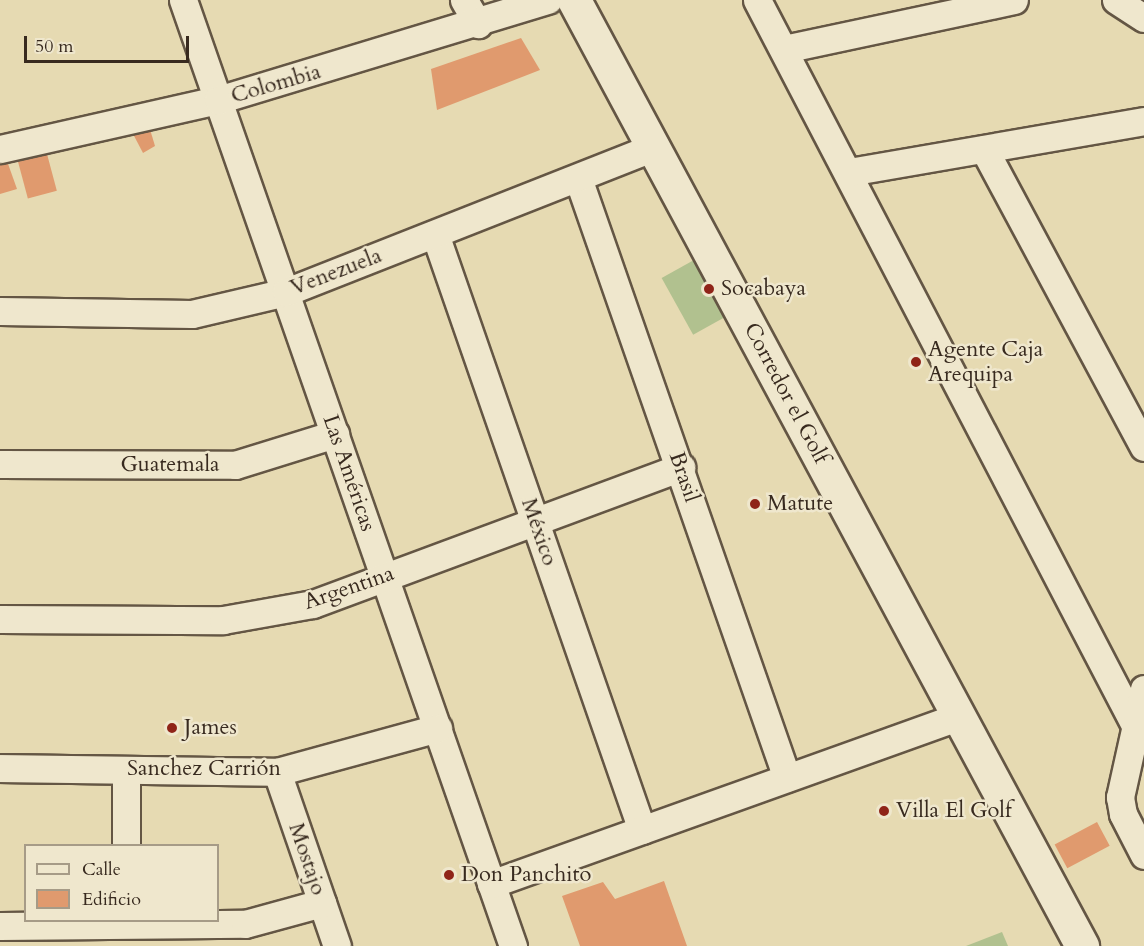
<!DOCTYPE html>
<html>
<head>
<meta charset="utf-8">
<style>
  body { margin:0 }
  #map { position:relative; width:1144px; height:946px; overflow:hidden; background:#e6dab2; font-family:Cardo,serif }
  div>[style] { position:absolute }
  .green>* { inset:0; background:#b1c18f; transform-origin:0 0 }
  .building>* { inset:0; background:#e09a6e; transform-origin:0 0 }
  .roads { filter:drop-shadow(2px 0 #645644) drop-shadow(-2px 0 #645644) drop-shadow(0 2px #645644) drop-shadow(0 -2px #645644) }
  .street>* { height:27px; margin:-13.5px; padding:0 13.5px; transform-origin:13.5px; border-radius:13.5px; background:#efe7cd }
  .secondary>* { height:33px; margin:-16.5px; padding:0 16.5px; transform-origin:16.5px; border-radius:16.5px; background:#efe7cd }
  .dots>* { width:16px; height:16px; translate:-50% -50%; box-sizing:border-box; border:3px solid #efe7cd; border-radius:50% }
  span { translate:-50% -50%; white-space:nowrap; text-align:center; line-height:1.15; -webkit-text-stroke:5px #efe7cd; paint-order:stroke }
  .street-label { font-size:22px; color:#382a1f }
  .poi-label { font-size:22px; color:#382a1f }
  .left { translate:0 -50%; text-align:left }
  .legend { position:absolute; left:24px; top:844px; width:195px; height:78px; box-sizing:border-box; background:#efe7cd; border:2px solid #a69b87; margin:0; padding:8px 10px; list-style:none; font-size:18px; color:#382a1f }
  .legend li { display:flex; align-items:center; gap:12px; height:30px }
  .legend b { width:30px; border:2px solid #a69b87 }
  .scale { position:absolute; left:24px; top:36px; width:165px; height:27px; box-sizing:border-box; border:3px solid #382a1f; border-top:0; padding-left:8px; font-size:18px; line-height:21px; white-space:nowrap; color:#382a1f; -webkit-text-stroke:4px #efe7cd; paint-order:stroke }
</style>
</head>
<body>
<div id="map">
  <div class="green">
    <i style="left:694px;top:260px;width:65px;height:37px;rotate:61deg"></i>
    <i style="clip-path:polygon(1002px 932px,1008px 946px,966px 946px)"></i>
  </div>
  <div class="building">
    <i style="clip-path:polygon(521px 38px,540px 70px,437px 110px,431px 69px)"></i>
    <i style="clip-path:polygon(149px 126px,155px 146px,143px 153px,132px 132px)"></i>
    <i style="left:47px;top:154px;width:38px;height:30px;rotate:75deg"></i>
    <i style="clip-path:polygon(7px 161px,17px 189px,0 194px,0 162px)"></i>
    <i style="left:1097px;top:822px;width:27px;height:48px;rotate:62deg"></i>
    <i style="clip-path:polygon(664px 881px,687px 946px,580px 946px,562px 896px,603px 882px,615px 899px)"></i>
  </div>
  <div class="roads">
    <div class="street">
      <i style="left:183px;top:0;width:1002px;rotate:70.77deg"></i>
      <i style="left:464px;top:0;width:28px;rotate:60deg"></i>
      <i style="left:757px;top:0;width:820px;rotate:62.47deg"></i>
      <i style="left:1116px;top:0;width:33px;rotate:33deg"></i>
      <i style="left:784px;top:49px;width:235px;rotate:-12deg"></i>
      <i style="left:0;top:149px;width:223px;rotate:-12.7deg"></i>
      <i style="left:218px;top:100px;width:345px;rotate:-16.9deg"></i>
      <i style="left:984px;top:149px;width:338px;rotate:61.8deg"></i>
      <i style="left:849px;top:172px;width:299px;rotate:-9.8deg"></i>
      <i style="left:578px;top:178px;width:635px;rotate:70.8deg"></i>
      <i style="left:435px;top:234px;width:631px;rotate:70.85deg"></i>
      <i style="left:0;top:311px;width:192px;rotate:0.9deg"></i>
      <i style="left:192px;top:314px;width:97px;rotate:-13.2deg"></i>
      <i style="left:286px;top:292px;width:396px;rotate:-21.5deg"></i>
      <i style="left:0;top:464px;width:235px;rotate:0.2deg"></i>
      <i style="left:235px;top:465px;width:105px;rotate:-17.2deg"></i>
      <i style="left:0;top:619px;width:223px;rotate:0.3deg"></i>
      <i style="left:223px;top:620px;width:91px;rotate:-10.1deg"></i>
      <i style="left:313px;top:604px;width:393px;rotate:-20.4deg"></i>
      <i style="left:1144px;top:689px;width:111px;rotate:102.5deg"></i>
      <i style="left:1120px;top:797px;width:17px;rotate:80deg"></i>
      <i style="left:1123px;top:814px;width:46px;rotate:62.9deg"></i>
      <i style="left:0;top:768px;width:277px;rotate:0.8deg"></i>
      <i style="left:277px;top:772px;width:167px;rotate:-15.3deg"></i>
      <i style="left:277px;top:772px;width:184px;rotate:71deg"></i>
      <i style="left:126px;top:846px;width:76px;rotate:-90deg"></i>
      <i style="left:491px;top:884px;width:496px;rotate:-19.7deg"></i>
      <i style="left:0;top:926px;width:245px;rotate:-0.5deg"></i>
      <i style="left:245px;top:924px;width:80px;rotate:-15.3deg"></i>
    </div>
    <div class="secondary">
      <i style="left:574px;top:0;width:1074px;rotate:61.76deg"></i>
    </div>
  </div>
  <div class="dots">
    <i style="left:709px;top:289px;background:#8f2418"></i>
    <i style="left:916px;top:362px;background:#8f2418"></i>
    <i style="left:755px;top:504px;background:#8f2418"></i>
    <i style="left:172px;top:728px;background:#8f2418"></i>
    <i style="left:884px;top:811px;background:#8f2418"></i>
    <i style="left:449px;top:875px;background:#8f2418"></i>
  </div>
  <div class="street-label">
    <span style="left:276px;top:84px;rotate:-16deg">Colombia</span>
    <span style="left:336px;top:272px;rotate:-21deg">Venezuela</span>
    <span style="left:786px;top:393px;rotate:62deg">Corredor el Golf</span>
    <span style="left:170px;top:465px">Guatemala</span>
    <span style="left:349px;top:473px;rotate:71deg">Las Américas</span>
    <span style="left:684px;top:477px;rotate:71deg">Brasil</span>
    <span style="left:539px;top:532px;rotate:71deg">México</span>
    <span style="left:349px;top:588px;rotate:-19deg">Argentina</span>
    <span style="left:204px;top:769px">Sanchez Carrión</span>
    <span style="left:307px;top:859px;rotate:71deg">Mostajo</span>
  </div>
  <div class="poi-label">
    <span class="left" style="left:721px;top:289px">Socabaya</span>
    <span class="left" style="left:928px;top:362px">Agente Caja<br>Arequipa</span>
    <span class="left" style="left:767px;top:504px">Matute</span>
    <span class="left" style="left:184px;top:728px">James</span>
    <span class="left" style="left:896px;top:811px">Villa El Golf</span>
    <span class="left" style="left:461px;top:875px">Don Panchito</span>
  </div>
  <ul class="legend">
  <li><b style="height:8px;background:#efe7cd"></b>Calle</li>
  <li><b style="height:16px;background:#e09a6e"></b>Edificio</li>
  </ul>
  <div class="scale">50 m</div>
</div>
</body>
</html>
